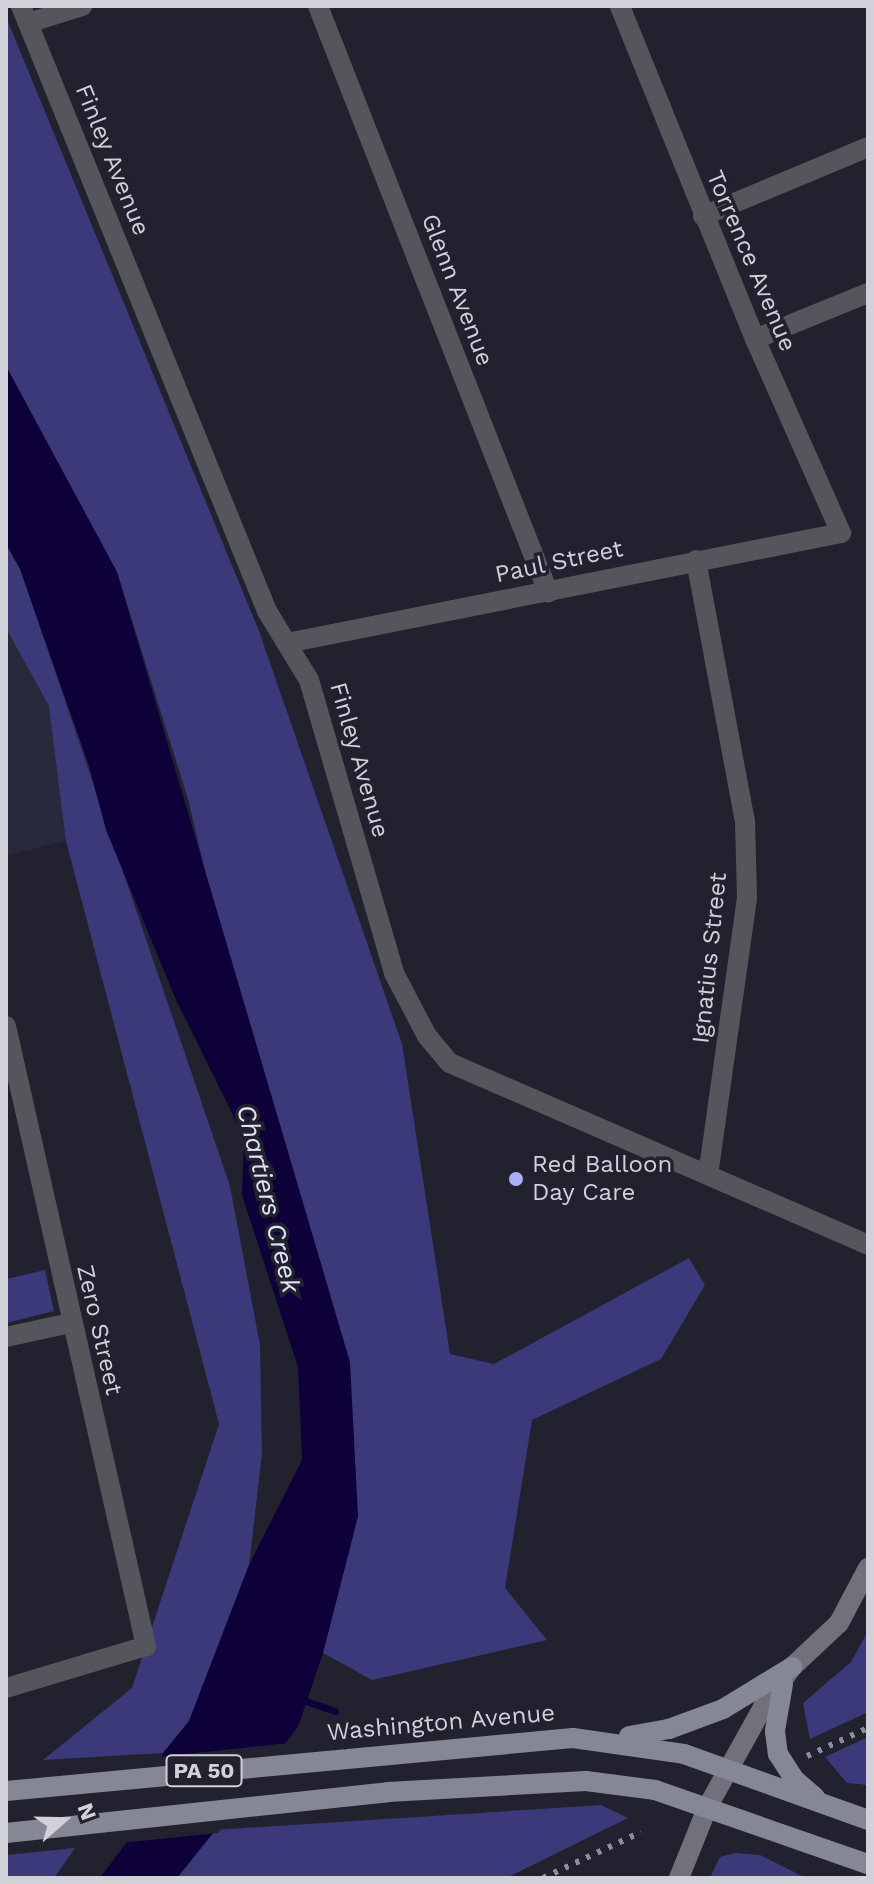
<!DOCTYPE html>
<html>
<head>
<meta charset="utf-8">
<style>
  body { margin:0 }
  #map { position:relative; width:874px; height:1884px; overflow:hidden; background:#21222e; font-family:"Work Sans",sans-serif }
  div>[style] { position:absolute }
  .built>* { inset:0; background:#28293b }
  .green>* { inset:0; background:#3c397b }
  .water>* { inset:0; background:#0e0139 }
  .pier>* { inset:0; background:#21222e }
  .stream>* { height:7px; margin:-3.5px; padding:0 3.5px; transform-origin:3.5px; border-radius:3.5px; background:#0e0139 }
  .street>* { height:20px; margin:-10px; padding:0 10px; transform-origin:10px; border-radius:10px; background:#55555c }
  .secondary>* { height:20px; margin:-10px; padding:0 10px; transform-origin:10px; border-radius:10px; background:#71717c }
  .primary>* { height:20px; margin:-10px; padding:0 10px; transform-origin:10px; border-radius:10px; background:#868794 }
  .rail>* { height:6px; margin-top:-3px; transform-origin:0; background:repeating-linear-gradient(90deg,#8d8d97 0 4px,transparent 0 12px) }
  .dots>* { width:22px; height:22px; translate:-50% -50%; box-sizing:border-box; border:4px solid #21222e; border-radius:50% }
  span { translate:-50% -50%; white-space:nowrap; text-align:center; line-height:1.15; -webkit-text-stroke:7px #21222e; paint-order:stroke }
  .shield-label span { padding:2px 6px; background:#21222e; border:2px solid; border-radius:6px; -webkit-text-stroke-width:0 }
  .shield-label { font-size:22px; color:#d1d1da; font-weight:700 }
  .street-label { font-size:24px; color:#d1d1da }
  .poi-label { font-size:24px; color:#d1d1da }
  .left { translate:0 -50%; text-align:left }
  .water-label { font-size:26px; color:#e1e3f9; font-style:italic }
  .frame { position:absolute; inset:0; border:8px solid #d1d1da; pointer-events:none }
  .north { position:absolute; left:24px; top:1780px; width:80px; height:80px; -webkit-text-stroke:6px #21222e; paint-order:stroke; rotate:70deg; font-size:22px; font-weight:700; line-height:32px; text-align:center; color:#d1d1da }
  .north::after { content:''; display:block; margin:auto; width:28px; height:36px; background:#d1d1da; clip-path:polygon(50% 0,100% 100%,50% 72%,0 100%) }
</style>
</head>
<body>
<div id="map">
  <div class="built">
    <i style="clip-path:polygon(6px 544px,20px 569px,89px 766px,106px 830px,6px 856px)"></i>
  </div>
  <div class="green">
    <i style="clip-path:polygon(6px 17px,259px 631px,402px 1044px,450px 1354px,494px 1364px,689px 1258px,705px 1285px,661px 1359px,532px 1420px,505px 1588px,547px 1640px,372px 1680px,323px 1653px,358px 1516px,188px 799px,117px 572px,6px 366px)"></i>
    <i style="clip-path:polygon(6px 544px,20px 569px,230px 1186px,260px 1345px,262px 1454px,249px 1565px,189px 1721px,163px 1753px,43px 1760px,132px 1688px,219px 1424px,66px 841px,49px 706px,6px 628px)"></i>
    <i style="clip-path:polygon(45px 1270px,54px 1311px,6px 1323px,6px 1279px)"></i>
    <i style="clip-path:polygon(868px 1631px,868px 1712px,810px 1739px,803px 1703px,851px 1662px)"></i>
    <i style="clip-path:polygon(868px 1737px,868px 1785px,847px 1783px,825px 1757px)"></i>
    <i style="clip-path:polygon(601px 1805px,628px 1818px,506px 1878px,177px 1878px,215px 1830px)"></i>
    <i style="clip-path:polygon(75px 1848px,54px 1878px,6px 1878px,6px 1855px)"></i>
    <i style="clip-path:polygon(735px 1853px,760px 1855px,802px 1876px,710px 1878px,720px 1857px)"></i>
  </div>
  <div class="water">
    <i style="clip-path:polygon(6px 366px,117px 572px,350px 1362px,358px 1516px,323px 1653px,298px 1727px,177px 1878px,100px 1878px,126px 1843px,163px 1753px,189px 1721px,249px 1565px,302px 1460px,298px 1367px,242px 1195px,244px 1137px,176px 1000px,106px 830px,89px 766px,20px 569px,6px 544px)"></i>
  </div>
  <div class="pier">
    <i style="clip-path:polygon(290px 1743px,218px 1833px,121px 1843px,157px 1757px)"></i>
  </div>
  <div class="stream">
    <i style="left:300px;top:1699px;width:37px;rotate:19deg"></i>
  </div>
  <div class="street">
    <i style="left:21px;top:6px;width:653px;rotate:67.87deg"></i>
    <i style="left:267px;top:611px;width:81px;rotate:58.7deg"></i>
    <i style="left:309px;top:680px;width:305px;rotate:73.8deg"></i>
    <i style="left:394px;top:973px;width:71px;rotate:62.4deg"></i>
    <i style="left:427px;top:1036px;width:35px;rotate:50deg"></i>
    <i style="left:450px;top:1063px;width:456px;rotate:23.5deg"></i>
    <i style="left:318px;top:6px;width:630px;rotate:68.57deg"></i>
    <i style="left:28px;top:23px;width:57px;rotate:-17.5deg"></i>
    <i style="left:703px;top:216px;width:179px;rotate:-22.7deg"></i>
    <i style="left:755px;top:339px;width:122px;rotate:-22.2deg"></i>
    <i style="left:696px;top:560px;width:266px;rotate:79.4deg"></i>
    <i style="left:745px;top:821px;width:77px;rotate:88.5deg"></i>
    <i style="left:747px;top:898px;width:279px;rotate:98deg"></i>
    <i style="left:287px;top:643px;width:565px;rotate:-11.23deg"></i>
    <i style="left:841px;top:533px;width:212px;rotate:-113.9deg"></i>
    <i style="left:755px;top:339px;width:359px;rotate:-112.1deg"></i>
    <i style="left:6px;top:1026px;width:636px;rotate:77.28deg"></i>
    <i style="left:146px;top:1646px;width:146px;rotate:163.3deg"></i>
    <i style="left:6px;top:1337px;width:66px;rotate:-12.3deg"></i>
  </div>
  <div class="secondary">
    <i style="left:679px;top:1878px;width:78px;rotate:-68.1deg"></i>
    <i style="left:708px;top:1806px;width:113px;rotate:-60.9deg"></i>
    <i style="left:763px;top:1707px;width:49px;rotate:-54.1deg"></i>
    <i style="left:792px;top:1667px;width:64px;rotate:-43.1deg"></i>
    <i style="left:839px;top:1623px;width:62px;rotate:-62.2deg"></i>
  </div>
  <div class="primary">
    <i style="left:783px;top:1684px;width:48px;rotate:99.7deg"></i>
    <i style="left:775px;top:1731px;width:23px;rotate:83deg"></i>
    <i style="left:778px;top:1754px;width:30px;rotate:57deg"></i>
    <i style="left:794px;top:1779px;width:28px;rotate:41deg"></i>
    <i style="left:629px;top:1736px;width:41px;rotate:-9.9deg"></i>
    <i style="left:669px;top:1729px;width:58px;rotate:-20.3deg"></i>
    <i style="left:723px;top:1709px;width:81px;rotate:-31.3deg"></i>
    <i style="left:6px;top:1791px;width:569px;rotate:-5.34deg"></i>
    <i style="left:573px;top:1738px;width:112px;rotate:8.2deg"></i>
    <i style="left:684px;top:1754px;width:195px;rotate:19.7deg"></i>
    <i style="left:6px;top:1833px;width:384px;rotate:-6.1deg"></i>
    <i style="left:388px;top:1792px;width:198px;rotate:-3.2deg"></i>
    <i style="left:586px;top:1781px;width:70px;rotate:7.4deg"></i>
    <i style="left:655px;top:1790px;width:225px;rotate:19.2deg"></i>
  </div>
  <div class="rail">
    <i style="left:807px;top:1756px;width:67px;rotate:-24.7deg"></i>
    <i style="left:543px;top:1878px;width:108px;rotate:-25.1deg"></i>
  </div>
  <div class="dots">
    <i style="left:516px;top:1179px;background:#acaffb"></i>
  </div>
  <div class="shield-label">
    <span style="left:204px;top:1771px">PA 50</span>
  </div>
  <div class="street-label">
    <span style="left:112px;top:160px;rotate:68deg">Finley Avenue</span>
    <span style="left:751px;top:261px;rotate:67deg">Torrence Avenue</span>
    <span style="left:457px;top:290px;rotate:69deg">Glenn Avenue</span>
    <span style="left:559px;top:562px;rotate:-12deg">Paul Street</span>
    <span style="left:359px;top:760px;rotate:74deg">Finley Avenue</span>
    <span style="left:710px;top:958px;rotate:-84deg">Ignatius Street</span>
    <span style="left:99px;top:1330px;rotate:77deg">Zero Street</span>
    <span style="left:441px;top:1723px;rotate:-5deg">Washington Avenue</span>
  </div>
  <div class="poi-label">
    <span class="left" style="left:532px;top:1179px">Red Balloon<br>Day Care</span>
  </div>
  <div class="water-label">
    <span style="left:268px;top:1199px;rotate:76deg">Chartiers Creek</span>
  </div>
  <div class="frame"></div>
  <div class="north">N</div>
</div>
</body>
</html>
